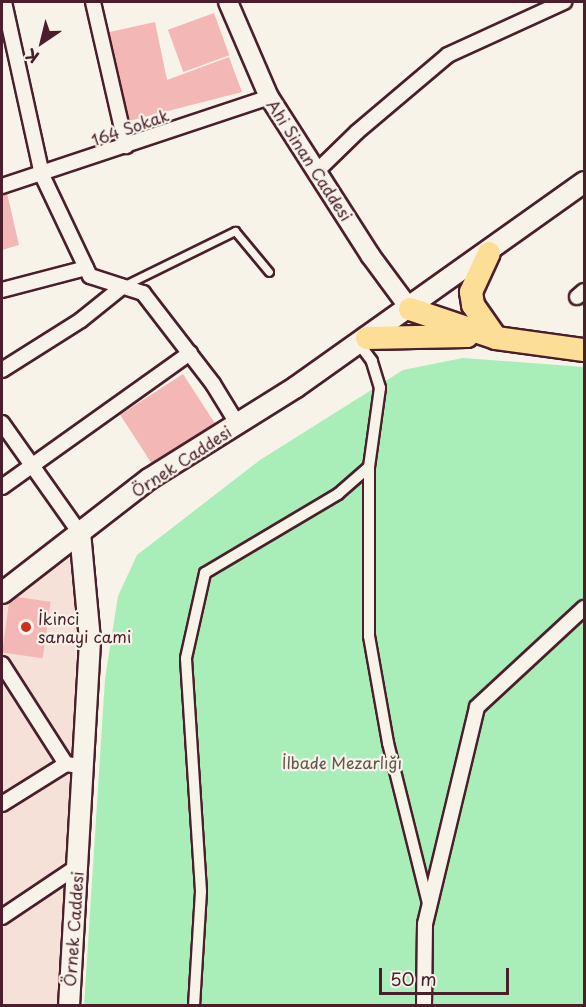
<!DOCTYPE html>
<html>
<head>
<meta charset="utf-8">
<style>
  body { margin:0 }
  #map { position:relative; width:586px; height:1007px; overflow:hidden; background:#f7f3e8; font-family:"Playpen Sans",sans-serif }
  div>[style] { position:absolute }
  .built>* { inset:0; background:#f6e1d9 }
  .green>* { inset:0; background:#a9eeb9 }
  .building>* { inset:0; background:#f3b7b6; transform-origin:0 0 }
  .roads { filter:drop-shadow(2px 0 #4a1f2b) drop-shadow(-2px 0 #4a1f2b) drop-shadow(0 2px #4a1f2b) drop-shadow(0 -2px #4a1f2b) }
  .service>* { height:7px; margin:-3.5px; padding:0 3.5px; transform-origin:3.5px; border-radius:3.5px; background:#f7f3e8 }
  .pedestrian>* { height:10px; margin:-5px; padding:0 5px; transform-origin:5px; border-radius:5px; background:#f7f3e8 }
  .minor>* { height:14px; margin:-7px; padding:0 7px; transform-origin:7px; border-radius:7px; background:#f7f3e8 }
  .tertiary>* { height:18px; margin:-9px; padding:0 9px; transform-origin:9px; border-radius:9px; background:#f7f3e8 }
  .secondary>* { height:20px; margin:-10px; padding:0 10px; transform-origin:10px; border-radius:10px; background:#f7f3e8 }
  .primary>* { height:22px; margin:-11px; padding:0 11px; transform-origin:11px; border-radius:11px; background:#fcde96 }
  .dots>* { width:16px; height:16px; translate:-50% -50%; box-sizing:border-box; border:3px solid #f7f3e8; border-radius:50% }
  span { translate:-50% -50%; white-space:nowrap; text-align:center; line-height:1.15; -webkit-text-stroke:4.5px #f7f3e8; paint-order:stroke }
  .street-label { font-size:16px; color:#4a1f2b }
  .poi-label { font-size:16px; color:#4a1f2b }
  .left { translate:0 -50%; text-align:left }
  .park-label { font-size:16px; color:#62534e }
  .frame { position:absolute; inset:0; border:3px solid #4a1f2b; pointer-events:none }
  .north { position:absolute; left:12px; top:12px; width:60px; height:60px; -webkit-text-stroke:4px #f7f3e8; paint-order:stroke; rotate:215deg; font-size:16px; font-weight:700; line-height:24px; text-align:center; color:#4a1f2b }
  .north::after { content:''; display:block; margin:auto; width:21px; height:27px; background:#4a1f2b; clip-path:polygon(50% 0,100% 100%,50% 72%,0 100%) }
  .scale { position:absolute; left:379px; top:968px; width:130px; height:27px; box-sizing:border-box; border:3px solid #4a1f2b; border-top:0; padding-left:8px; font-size:18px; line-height:21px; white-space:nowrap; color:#4a1f2b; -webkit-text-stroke:4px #f7f3e8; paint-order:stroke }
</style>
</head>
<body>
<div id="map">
  <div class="built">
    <i style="clip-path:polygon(80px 533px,65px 1005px,2px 1006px,2px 593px)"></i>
  </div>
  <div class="green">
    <i style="clip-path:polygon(463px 358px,584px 367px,584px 1005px,84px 1006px,105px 679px,118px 596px,137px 555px,260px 460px,403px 370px)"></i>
  </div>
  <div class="building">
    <i style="left:214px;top:13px;width:45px;height:49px;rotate:70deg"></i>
    <i style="clip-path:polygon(155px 22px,167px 80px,229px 57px,242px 92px,125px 122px,105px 33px)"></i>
    <i style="clip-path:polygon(7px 193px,19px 245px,2px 250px,2px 194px)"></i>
    <i style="left:183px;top:374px;width:64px;height:75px;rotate:57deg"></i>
    <i style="left:10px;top:596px;width:41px;height:57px;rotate:8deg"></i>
  </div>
  <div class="roads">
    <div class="service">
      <i style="left:123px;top:286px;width:125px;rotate:-26.2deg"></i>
      <i style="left:235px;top:231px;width:53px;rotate:50.3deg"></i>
    </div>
    <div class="pedestrian">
      <i style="left:369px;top:467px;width:169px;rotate:90deg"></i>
      <i style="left:369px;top:636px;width:109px;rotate:79.9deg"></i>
      <i style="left:388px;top:743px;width:169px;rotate:76deg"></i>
      <i style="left:194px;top:1006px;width:115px;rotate:-86.5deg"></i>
      <i style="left:201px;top:891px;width:233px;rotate:-93.7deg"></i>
      <i style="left:186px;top:658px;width:87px;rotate:-77.4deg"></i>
      <i style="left:205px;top:573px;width:155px;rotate:-30.7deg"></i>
      <i style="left:338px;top:494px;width:41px;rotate:-41.1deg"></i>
      <i style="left:369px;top:467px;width:80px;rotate:-82.1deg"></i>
      <i style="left:380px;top:388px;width:28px;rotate:-107deg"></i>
      <i style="left:372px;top:361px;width:21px;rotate:-127deg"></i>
    </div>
    <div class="minor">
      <i style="left:4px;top:2px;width:177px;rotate:77.6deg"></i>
      <i style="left:42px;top:175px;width:112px;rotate:64.6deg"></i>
      <i style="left:90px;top:276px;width:56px;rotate:17.8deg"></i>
      <i style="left:143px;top:293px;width:115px;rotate:52.4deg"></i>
      <i style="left:213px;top:384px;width:48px;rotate:58.6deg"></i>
      <i style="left:93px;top:2px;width:148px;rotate:77.1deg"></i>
      <i style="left:316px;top:172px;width:57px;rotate:-44.3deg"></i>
      <i style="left:357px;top:132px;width:119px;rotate:-40.2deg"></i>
      <i style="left:448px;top:55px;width:128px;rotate:-24.6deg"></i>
      <i style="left:2px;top:186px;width:281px;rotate:-18.4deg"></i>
      <i style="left:2px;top:290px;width:87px;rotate:-14.7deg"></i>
      <i style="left:577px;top:297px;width:9px;rotate:-41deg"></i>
      <i style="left:2px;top:370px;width:93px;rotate:-32.3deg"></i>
      <i style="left:81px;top:320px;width:53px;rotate:-38.8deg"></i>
      <i style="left:2px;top:423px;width:135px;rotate:54.7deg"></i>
      <i style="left:2px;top:487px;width:231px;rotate:-35.5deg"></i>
      <i style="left:2px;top:664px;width:119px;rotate:57.4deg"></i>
      <i style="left:2px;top:804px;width:75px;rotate:-32deg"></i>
      <i style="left:66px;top:764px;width:7px;rotate:8deg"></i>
      <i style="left:2px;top:917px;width:92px;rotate:-33.9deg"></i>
      <i style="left:424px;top:1006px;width:82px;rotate:-89.3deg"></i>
      <i style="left:425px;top:924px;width:223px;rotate:-76.5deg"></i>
      <i style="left:477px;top:707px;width:146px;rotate:-42.8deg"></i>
    </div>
    <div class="tertiary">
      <i style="left:228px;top:2px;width:103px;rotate:66.7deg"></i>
      <i style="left:269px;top:97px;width:188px;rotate:57.4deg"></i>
      <i style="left:370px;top:255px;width:67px;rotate:53.5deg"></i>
    </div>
    <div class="secondary">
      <i style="left:2px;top:593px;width:186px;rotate:-37.8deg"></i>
      <i style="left:149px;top:479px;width:173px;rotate:-32deg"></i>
      <i style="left:296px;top:387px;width:354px;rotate:-35.4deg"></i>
      <i style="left:69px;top:1006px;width:367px;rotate:-86.7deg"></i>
      <i style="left:90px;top:640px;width:107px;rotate:-95.3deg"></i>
    </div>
    <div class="primary">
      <i style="left:489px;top:253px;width:43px;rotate:114.8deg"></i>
      <i style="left:471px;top:292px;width:13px;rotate:81deg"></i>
      <i style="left:473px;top:305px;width:40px;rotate:55.1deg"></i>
      <i style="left:410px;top:309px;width:91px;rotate:18.6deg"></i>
      <i style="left:496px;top:338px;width:89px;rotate:7.8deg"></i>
      <i style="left:367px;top:338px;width:100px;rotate:-1.1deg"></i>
    </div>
  </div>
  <div class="dots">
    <i style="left:26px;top:627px;background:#c8321e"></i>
  </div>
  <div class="street-label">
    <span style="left:130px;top:127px;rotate:-19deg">164 Sokak</span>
    <span style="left:310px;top:160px;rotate:57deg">Ahi Sinan Caddesi</span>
    <span style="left:181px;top:461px;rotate:-33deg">Örnek Caddesi</span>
    <span style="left:73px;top:929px;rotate:-86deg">Örnek Caddesi</span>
  </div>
  <div class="poi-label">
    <span class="left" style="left:38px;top:627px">İkinci<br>sanayi cami</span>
  </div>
  <div class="park-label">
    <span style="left:342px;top:762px">İlbade Mezarlığı</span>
  </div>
  <div class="frame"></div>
  <div class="north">K</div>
  <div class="scale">50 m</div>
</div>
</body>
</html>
